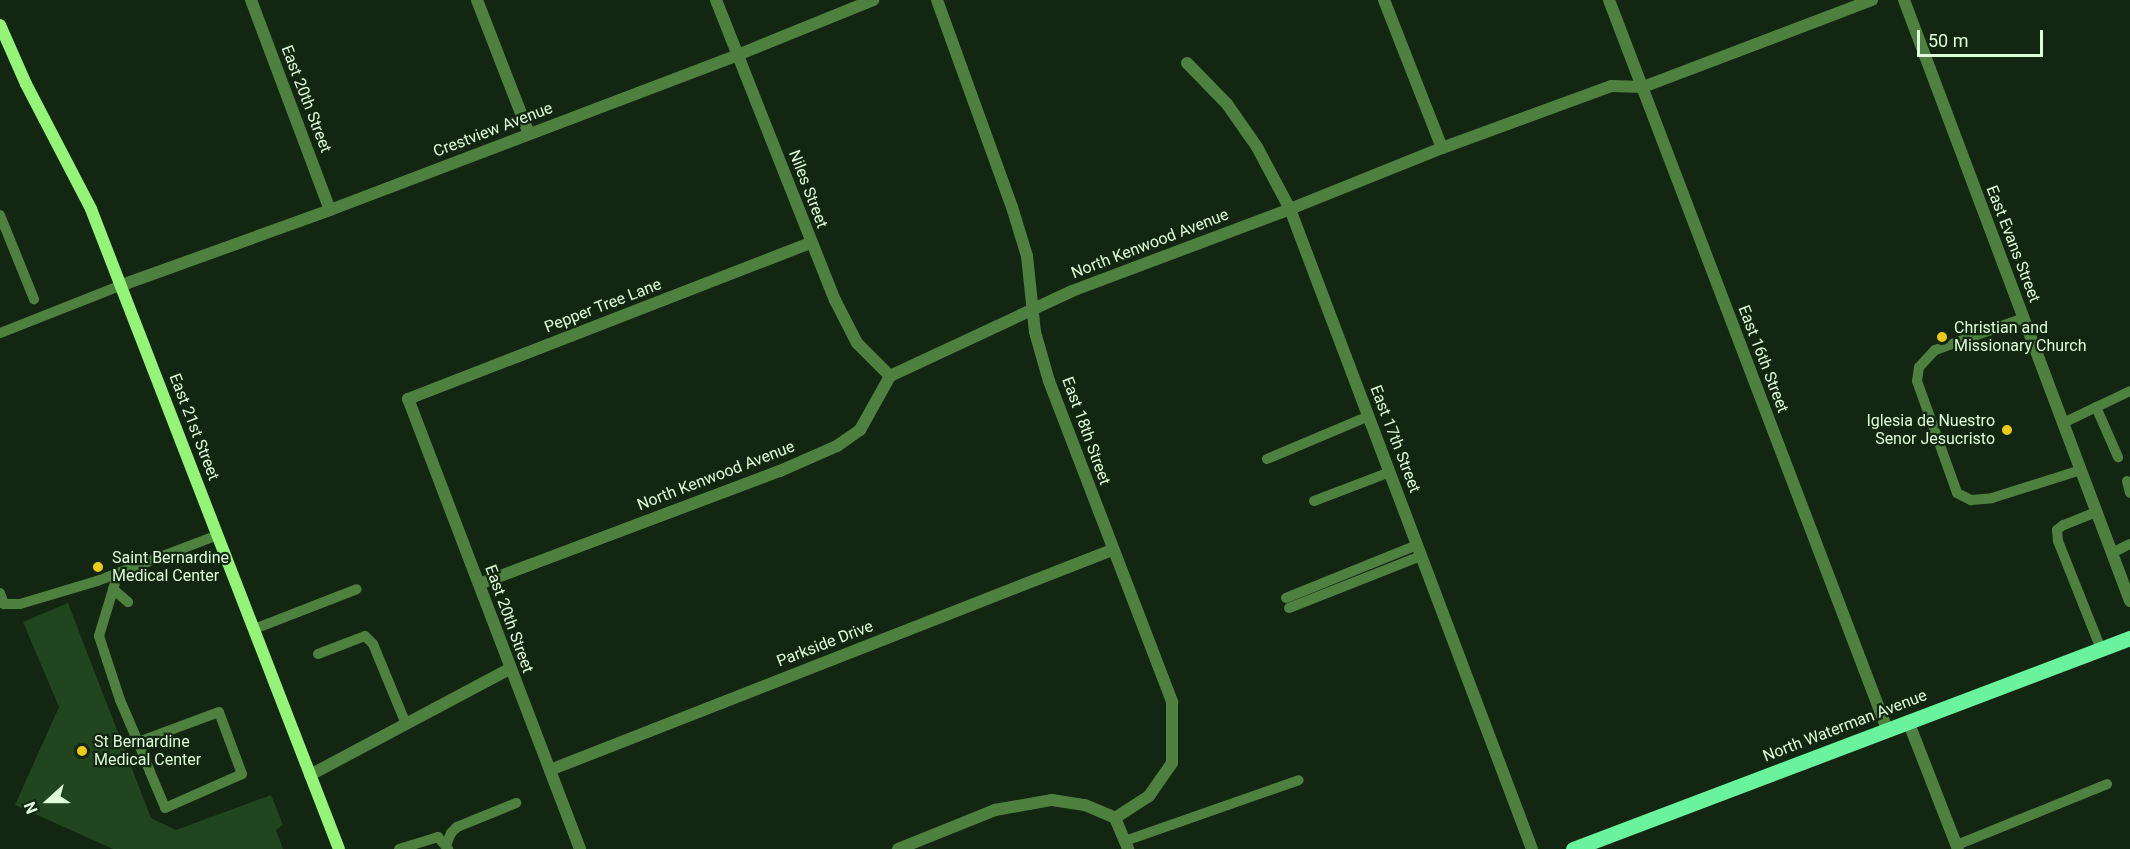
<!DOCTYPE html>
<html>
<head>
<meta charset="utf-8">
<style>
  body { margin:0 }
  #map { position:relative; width:2130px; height:849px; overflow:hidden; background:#132611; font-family:Roboto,sans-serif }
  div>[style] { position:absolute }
  .building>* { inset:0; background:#21451f }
  .lane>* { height:10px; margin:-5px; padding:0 5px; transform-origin:5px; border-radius:5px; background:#4e8140 }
  .street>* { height:12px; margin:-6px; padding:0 6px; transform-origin:6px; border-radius:6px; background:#4e8140 }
  .secondary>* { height:12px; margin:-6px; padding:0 6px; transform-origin:6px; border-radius:6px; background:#94f478 }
  .primary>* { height:15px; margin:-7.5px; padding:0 7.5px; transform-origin:7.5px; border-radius:7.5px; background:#6af39d }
  .dots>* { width:16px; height:16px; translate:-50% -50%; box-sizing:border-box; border:3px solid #132611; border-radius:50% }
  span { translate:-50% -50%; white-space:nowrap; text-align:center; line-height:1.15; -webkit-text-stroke:4.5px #132611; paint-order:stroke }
  .street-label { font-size:16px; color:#defcd9 }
  .poi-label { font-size:16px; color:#defcd9 }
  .left { translate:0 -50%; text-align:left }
  .right { translate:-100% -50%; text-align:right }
  .north { position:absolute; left:18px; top:771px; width:60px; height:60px; -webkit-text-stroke:4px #132611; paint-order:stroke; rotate:249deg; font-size:16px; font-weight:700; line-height:24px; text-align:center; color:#defcd9 }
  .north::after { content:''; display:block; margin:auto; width:21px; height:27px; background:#defcd9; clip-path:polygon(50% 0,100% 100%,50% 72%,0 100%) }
  .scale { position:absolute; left:1917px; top:30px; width:126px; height:27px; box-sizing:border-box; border:3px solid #defcd9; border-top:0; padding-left:8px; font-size:18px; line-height:21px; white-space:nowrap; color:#defcd9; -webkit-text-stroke:4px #132611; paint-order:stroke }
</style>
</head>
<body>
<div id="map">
  <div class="building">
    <i style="clip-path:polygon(68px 603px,151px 818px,176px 830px,271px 795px,283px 825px,276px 830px,283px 849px,113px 849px,15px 805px,59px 707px,23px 622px)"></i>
  </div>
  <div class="lane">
    <i style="left:0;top:215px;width:91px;rotate:68deg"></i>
    <i style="left:2024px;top:318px;width:95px;rotate:160.2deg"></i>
    <i style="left:1935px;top:350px;width:23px;rotate:133deg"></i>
    <i style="left:1919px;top:367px;width:14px;rotate:98deg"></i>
    <i style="left:1917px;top:381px;width:119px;rotate:70.3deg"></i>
    <i style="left:1957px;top:493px;width:16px;rotate:27deg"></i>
    <i style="left:1971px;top:500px;width:21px;rotate:-5deg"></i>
    <i style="left:1992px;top:498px;width:93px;rotate:-17.5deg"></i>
    <i style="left:0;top:333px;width:131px;rotate:-21.5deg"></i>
    <i style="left:2096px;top:407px;width:55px;rotate:66.3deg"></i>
    <i style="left:2063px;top:423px;width:74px;rotate:-25.5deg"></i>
    <i style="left:1267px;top:459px;width:111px;rotate:-22.9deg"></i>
    <i style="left:2127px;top:481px;width:12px;rotate:76deg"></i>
    <i style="left:1314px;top:501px;width:81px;rotate:-20.9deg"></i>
    <i style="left:2096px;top:512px;width:35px;rotate:158deg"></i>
    <i style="left:2063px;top:525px;width:8px;rotate:140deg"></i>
    <i style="left:2057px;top:530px;width:11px;rotate:85deg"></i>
    <i style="left:2058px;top:541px;width:116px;rotate:68.3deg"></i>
    <i style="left:2112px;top:553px;width:20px;rotate:-27deg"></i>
    <i style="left:118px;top:573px;width:66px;rotate:106.8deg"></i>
    <i style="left:99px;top:636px;width:67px;rotate:71.8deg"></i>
    <i style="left:120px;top:700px;width:46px;rotate:66.8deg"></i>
    <i style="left:138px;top:742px;width:32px;rotate:68deg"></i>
    <i style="left:150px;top:772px;width:39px;rotate:67deg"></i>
    <i style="left:165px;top:808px;width:84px;rotate:-23.8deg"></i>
    <i style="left:242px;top:774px;width:66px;rotate:-110.4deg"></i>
    <i style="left:219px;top:712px;width:86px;rotate:159.7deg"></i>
    <i style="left:113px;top:589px;width:20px;rotate:41deg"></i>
    <i style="left:0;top:593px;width:12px;rotate:70deg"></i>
    <i style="left:4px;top:604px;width:16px"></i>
    <i style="left:20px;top:604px;width:80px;rotate:-16.6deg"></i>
    <i style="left:97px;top:581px;width:129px;rotate:-20.8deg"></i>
    <i style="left:1286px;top:598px;width:141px;rotate:-22deg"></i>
    <i style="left:1289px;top:608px;width:142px;rotate:-21.5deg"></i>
    <i style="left:254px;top:629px;width:110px;rotate:-21.2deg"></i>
    <i style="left:318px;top:654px;width:50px;rotate:-21deg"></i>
    <i style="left:365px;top:636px;width:11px;rotate:45deg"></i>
    <i style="left:373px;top:644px;width:87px;rotate:67.6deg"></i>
    <i style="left:1125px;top:841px;width:184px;rotate:-19.3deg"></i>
    <i style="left:446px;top:845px;width:13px;rotate:-67deg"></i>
    <i style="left:451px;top:833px;width:8px;rotate:-45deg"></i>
    <i style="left:457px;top:827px;width:64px;rotate:-22.1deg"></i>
    <i style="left:1957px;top:845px;width:162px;rotate:-22.1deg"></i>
    <i style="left:399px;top:849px;width:41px;rotate:-17.1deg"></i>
    <i style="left:438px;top:837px;width:16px;rotate:50deg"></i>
  </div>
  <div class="street">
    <i style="left:251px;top:0;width:224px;rotate:69.4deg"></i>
    <i style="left:477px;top:0;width:144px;rotate:68.8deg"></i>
    <i style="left:716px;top:0;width:323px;rotate:68.4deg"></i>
    <i style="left:835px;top:300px;width:48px;rotate:62.9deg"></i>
    <i style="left:857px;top:343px;width:47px;rotate:45deg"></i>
    <i style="left:937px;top:0;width:220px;rotate:70.1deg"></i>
    <i style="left:1012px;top:207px;width:51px;rotate:73deg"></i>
    <i style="left:1027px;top:256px;width:76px;rotate:84deg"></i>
    <i style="left:1035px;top:332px;width:51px;rotate:74.1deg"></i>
    <i style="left:1049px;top:381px;width:344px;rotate:69deg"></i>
    <i style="left:1172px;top:702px;width:61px;rotate:90deg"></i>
    <i style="left:1172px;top:763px;width:40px;rotate:124.9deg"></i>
    <i style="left:1149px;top:796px;width:40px;rotate:147.1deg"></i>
    <i style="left:1115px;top:818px;width:34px;rotate:67deg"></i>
    <i style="left:1384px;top:0;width:159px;rotate:68.6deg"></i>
    <i style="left:1609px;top:0;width:780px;rotate:69.13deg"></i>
    <i style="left:1904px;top:0;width:642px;rotate:69.39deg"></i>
    <i style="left:1187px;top:63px;width:57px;rotate:45.7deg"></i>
    <i style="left:1227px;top:104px;width:52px;rotate:55.1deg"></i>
    <i style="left:1257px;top:147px;width:70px;rotate:62deg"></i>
    <i style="left:1290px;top:209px;width:684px;rotate:69.29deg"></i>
    <i style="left:122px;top:285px;width:221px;rotate:-19.8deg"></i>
    <i style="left:330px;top:210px;width:439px;rotate:-20.8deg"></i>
    <i style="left:740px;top:54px;width:144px;rotate:-22.1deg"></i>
    <i style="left:479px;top:584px;width:322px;rotate:-20.6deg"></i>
    <i style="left:780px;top:471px;width:62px;rotate:-23.7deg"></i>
    <i style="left:837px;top:446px;width:28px;rotate:-35deg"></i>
    <i style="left:860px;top:430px;width:62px;rotate:-60.9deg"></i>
    <i style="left:890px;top:376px;width:201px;rotate:-25deg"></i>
    <i style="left:1072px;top:291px;width:233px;rotate:-20.6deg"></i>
    <i style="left:1290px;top:209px;width:164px;rotate:-21.9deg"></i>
    <i style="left:1442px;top:148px;width:180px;rotate:-20.1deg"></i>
    <i style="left:1611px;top:86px;width:32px;rotate:2deg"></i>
    <i style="left:1643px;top:87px;width:245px;rotate:-20.8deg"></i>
    <i style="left:1908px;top:721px;width:137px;rotate:68.7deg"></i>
    <i style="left:550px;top:770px;width:604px;rotate:-21.38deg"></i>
    <i style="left:310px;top:775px;width:225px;rotate:-28deg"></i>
    <i style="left:580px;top:849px;width:482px;rotate:-110.9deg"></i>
    <i style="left:408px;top:399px;width:431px;rotate:-21.2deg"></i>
    <i style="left:898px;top:849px;width:105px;rotate:-21.9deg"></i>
    <i style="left:995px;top:810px;width:58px;rotate:-10deg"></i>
    <i style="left:1052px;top:800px;width:33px;rotate:9deg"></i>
    <i style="left:1085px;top:805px;width:33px;rotate:23deg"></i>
  </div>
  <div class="secondary">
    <i style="left:0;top:25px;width:64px;rotate:66.2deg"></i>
    <i style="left:26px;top:84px;width:141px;rotate:62.5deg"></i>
    <i style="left:91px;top:209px;width:686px;rotate:68.82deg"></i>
  </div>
  <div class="primary">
    <i style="left:1573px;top:849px;width:596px;rotate:-20.75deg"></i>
  </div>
  <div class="dots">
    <i style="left:1942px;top:337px;background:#eccb16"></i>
    <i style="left:2007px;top:430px;background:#eccb16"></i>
    <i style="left:98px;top:567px;background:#eccb16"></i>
    <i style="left:82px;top:751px;background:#eccb16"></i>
  </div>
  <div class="street-label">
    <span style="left:306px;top:99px;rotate:69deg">East 20th Street</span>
    <span style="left:493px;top:130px;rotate:-21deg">Crestview Avenue</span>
    <span style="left:808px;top:189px;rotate:69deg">Niles Street</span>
    <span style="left:1150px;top:244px;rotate:-21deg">North Kenwood Avenue</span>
    <span style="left:2013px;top:244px;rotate:69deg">East Evans Street</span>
    <span style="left:603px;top:306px;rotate:-21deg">Pepper Tree Lane</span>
    <span style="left:1763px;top:359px;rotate:69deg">East 16th Street</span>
    <span style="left:194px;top:427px;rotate:69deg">East 21st Street</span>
    <span style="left:1086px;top:431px;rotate:70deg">East 18th Street</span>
    <span style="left:1395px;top:439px;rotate:69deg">East 17th Street</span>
    <span style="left:716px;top:476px;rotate:-21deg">North Kenwood Avenue</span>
    <span style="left:509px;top:619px;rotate:70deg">East 20th Street</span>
    <span style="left:825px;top:644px;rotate:-21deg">Parkside Drive</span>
    <span style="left:1845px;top:726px;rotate:-21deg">North Waterman Avenue</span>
  </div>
  <div class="poi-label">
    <span class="left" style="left:1954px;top:337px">Christian and<br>Missionary Church</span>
    <span class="right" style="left:1995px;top:430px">Iglesia de Nuestro<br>Senor Jesucristo</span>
    <span class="left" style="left:112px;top:567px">Saint Bernardine<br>Medical Center</span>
    <span class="left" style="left:94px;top:751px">St Bernardine<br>Medical Center</span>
  </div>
  <div class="north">N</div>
  <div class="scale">50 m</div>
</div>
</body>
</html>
